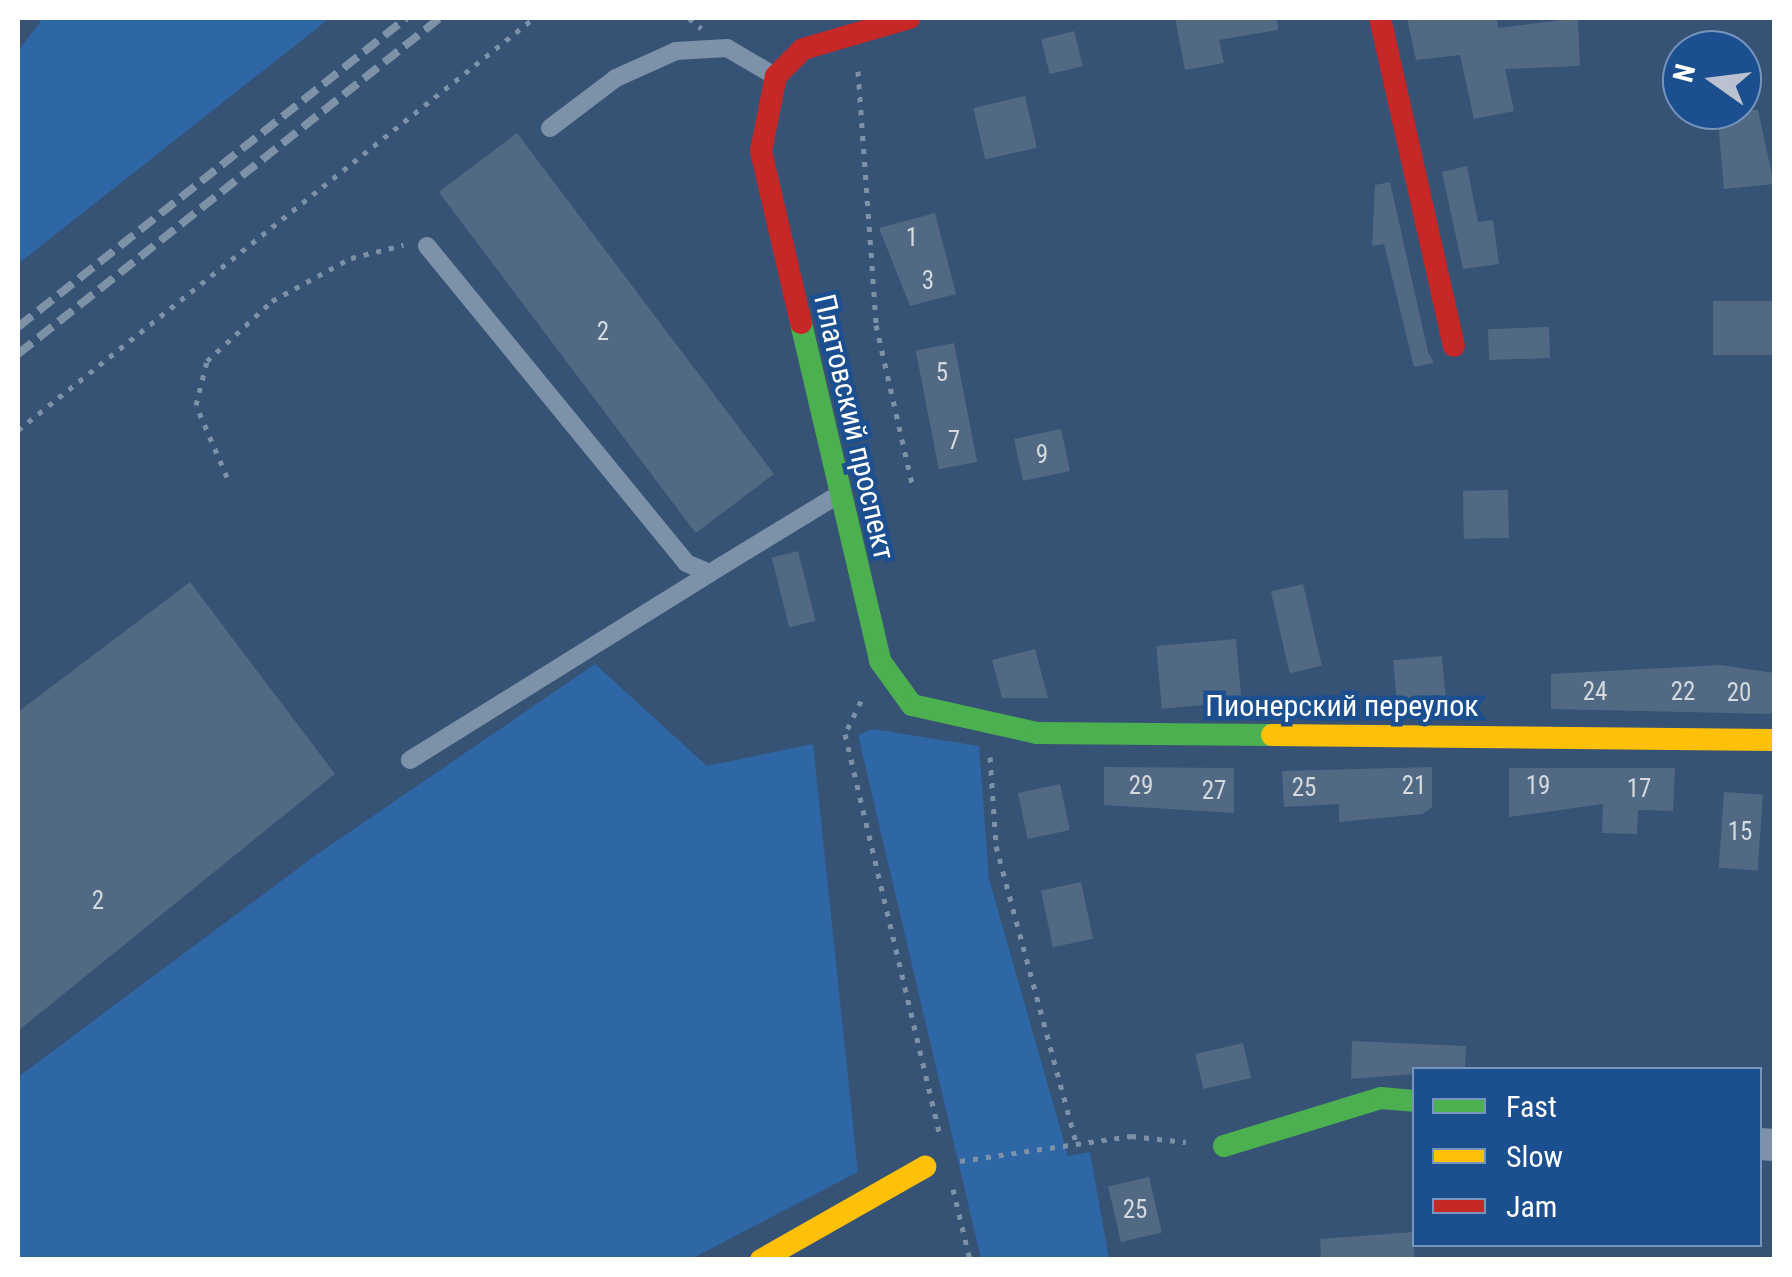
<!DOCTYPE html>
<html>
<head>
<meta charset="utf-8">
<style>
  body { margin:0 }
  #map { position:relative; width:1792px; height:1277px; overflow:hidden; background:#365274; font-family:"Roboto Condensed",sans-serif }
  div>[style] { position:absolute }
  .green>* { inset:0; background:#2f66a5 }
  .building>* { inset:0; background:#526984; transform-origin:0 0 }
  .path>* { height:5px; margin-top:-2.5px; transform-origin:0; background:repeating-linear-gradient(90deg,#7d92a8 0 5px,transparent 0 13px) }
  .lane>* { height:18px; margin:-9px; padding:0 9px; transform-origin:9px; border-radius:9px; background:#7d92a8 }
  .street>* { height:32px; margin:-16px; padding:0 16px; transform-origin:16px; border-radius:16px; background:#7d92a8 }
  .fast>* { height:22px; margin:-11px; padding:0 11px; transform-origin:11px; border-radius:11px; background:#4caf50 }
  .slow>* { height:22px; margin:-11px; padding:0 11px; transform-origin:11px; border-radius:11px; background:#ffc107 }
  .jam>* { height:22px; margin:-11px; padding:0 11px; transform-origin:11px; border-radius:11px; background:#c62828 }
  .rail>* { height:8px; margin-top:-4px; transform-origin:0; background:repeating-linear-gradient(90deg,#7e92a7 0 18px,transparent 0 26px) }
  span { translate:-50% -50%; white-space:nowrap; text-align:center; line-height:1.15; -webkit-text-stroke:9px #1b4f8f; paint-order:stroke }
  .number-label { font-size:25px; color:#d4dae0 }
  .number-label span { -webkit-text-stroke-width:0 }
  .street-label { font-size:30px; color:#fff }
  .frame { position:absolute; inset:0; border:20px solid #fff; pointer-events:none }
  .legend { position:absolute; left:1412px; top:1067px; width:350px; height:180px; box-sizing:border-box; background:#1b4f8f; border:2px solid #7695bc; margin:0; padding:12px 18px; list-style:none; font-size:30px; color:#fff }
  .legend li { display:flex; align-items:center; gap:20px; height:50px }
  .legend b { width:50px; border:2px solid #7695bc }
  .north { position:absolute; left:1662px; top:30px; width:100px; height:100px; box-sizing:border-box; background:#1b4f8f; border:2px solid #7695bc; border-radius:50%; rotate:284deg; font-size:28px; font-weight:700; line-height:40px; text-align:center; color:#fff }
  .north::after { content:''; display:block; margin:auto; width:35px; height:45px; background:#b9c2ce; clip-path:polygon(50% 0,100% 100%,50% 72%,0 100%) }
</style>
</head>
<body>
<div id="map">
  <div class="green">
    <i style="clip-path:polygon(43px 18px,330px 18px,18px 264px,18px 51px)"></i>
    <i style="clip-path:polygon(595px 664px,707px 766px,813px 744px,858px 1172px,691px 1259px,18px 1259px,18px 1077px,316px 855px)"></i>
    <i style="clip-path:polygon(873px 729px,979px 746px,989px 879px,1068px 1156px,1090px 1152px,1109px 1259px,981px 1259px,858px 735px)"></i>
  </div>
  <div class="building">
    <i style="clip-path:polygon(1175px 18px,1277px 18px,1278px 30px,1219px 40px,1224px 63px,1185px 70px)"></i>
    <i style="clip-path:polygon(1407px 18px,1497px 18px,1498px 28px,1578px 18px,1580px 66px,1505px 69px,1514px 111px,1474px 119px,1460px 55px,1416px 60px)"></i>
    <i style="left:1074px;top:31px;width:36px;height:34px;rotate:76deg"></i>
    <i style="left:1025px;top:96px;width:53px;height:53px;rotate:77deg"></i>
    <i style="clip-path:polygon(1717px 110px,1758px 110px,1774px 184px,1724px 189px)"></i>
    <i style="left:517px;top:133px;width:427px;height:98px;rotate:53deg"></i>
    <i style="clip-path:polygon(1467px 166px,1478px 222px,1493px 220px,1499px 264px,1463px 269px,1442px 172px)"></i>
    <i style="clip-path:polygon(1390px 182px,1428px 352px,1434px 363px,1414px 367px,1384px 244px,1372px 246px,1375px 185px)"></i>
    <i style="clip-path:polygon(935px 213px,956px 294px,910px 306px,879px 228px)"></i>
    <i style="left:1774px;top:301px;width:54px;height:61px;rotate:90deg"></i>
    <i style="left:1549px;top:327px;width:31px;height:61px;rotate:88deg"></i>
    <i style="left:954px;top:343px;width:121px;height:39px;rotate:79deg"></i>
    <i style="left:1061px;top:429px;width:43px;height:48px;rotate:78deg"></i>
    <i style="left:1508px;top:490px;width:48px;height:45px;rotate:89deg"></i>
    <i style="left:798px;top:551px;width:72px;height:27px;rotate:76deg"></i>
    <i style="clip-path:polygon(190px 582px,335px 774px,18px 1031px,18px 712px)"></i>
    <i style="left:1303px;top:584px;width:84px;height:33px;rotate:77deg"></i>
    <i style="left:1236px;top:639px;width:63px;height:80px;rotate:85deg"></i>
    <i style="clip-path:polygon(1035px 649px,1048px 698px,1002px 698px,992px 660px)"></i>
    <i style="left:1442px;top:656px;width:49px;height:49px;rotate:85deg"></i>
    <i style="clip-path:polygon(1721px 665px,1774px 673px,1774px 714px,1551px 709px,1551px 674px)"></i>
    <i style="clip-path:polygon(1104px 767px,1234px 768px,1234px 813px,1104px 805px)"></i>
    <i style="clip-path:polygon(1432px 767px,1432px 807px,1423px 814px,1339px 822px,1339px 804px,1284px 807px,1282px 771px)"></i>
    <i style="clip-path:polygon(1509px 768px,1675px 768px,1673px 811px,1638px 810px,1637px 834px,1602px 833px,1603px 804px,1509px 817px)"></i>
    <i style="left:1060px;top:784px;width:47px;height:43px;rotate:78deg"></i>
    <i style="left:1724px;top:792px;width:39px;height:76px;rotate:4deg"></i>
    <i style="left:1081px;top:882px;width:58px;height:41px;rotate:78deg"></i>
    <i style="clip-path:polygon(1352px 1041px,1466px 1046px,1465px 1070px,1351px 1079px)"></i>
    <i style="left:1243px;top:1043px;width:36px;height:49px;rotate:77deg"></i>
    <i style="left:1149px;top:1177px;width:57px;height:42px;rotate:77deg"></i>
    <i style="clip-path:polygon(1414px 1232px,1414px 1257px,1321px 1257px,1320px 1239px)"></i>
  </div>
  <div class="path">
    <i style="left:689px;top:18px;width:16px;rotate:40deg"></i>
    <i style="left:858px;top:71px;width:255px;rotate:85.9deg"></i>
    <i style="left:876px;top:325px;width:163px;rotate:77.2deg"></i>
    <i style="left:18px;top:430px;width:660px;rotate:-38.61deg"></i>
    <i style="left:227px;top:477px;width:78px;rotate:-113.3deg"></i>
    <i style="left:196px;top:405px;width:45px;rotate:-76deg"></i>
    <i style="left:207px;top:361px;width:88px;rotate:-42.7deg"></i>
    <i style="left:272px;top:301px;width:90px;rotate:-28.6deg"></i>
    <i style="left:351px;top:258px;width:54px;rotate:-14deg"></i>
    <i style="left:861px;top:701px;width:37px;rotate:116deg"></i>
    <i style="left:845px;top:734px;width:412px;rotate:76.7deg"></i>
    <i style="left:990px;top:757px;width:89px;rotate:86.1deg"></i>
    <i style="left:996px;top:846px;width:307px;rotate:74.9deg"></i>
    <i style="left:960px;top:1161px;width:173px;rotate:-8.3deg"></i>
    <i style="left:1131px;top:1136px;width:55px;rotate:6.2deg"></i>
    <i style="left:953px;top:1189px;width:73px;rotate:76.5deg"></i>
  </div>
  <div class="lane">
    <i style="left:550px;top:128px;width:83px;rotate:-37.1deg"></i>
    <i style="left:616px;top:78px;width:66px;rotate:-24.2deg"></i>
    <i style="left:676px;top:51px;width:51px;rotate:-3.4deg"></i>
    <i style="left:727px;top:48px;width:56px;rotate:30.3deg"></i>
    <i style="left:427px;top:246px;width:409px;rotate:50.7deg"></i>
    <i style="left:686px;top:563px;width:26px;rotate:23deg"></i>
    <i style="left:710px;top:573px;width:148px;rotate:-31.4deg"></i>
    <i style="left:410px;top:760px;width:354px;rotate:-31.9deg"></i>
  </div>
  <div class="street">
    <i style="left:1760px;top:1144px;width:14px;rotate:4deg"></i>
  </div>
  <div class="fast">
    <i style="left:801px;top:323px;width:347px;rotate:76.8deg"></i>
    <i style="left:880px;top:661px;width:54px;rotate:54deg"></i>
    <i style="left:912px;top:705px;width:128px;rotate:12.6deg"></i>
    <i style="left:1037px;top:733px;width:235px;rotate:0.5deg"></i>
    <i style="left:1224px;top:1146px;width:164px;rotate:-17deg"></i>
    <i style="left:1381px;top:1098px;width:33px;rotate:5deg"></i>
  </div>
  <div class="slow">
    <i style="left:1272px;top:735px;width:502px;rotate:0.57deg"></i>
    <i style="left:761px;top:1260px;width:189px;rotate:-29.6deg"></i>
  </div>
  <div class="jam">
    <i style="left:1380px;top:18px;width:336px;rotate:77.3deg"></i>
    <i style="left:801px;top:323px;width:177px;rotate:-103.1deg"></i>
    <i style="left:761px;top:151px;width:76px;rotate:-78.7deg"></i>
    <i style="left:776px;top:76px;width:38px;rotate:-45deg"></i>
    <i style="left:803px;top:49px;width:111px;rotate:-16.2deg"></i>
  </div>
  <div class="rail">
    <i style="left:18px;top:327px;width:496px;rotate:-38.5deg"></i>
    <i style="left:18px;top:354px;width:539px;rotate:-38.53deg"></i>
  </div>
  <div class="number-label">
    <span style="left:912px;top:238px">1</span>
    <span style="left:928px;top:281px">3</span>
    <span style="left:603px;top:332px">2</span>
    <span style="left:942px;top:373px">5</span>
    <span style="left:954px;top:441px">7</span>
    <span style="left:1042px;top:455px">9</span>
    <span style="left:1595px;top:692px">24</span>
    <span style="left:1683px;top:692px">22</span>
    <span style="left:1739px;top:693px">20</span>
    <span style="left:1141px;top:786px">29</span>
    <span style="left:1414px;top:786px">21</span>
    <span style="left:1538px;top:786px">19</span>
    <span style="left:1304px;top:788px">25</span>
    <span style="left:1639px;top:789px">17</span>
    <span style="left:1214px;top:791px">27</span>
    <span style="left:1740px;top:832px">15</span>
    <span style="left:98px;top:901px">2</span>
    <span style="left:1135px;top:1210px">25</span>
  </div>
  <div class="street-label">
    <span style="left:854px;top:427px;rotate:77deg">Платовский проспект</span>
    <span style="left:1342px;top:706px">Пионерский переулок</span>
  </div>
  <div class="frame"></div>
  <ul class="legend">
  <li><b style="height:12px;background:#4caf50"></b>Fast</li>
  <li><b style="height:12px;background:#ffc107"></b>Slow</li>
  <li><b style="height:12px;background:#c62828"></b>Jam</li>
  </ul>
  <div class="north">N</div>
</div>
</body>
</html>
